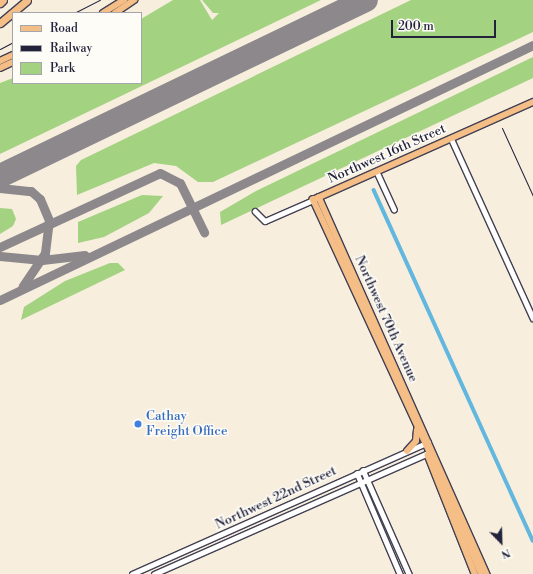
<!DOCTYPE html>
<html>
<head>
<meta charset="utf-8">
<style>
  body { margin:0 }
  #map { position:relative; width:533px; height:574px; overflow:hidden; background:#f7eede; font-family:"Libre Bodoni",serif }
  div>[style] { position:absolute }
  .green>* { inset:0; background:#a3d280 }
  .canal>* { height:3.5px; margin:-1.75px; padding:0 1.75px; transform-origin:1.75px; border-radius:1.75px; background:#62b7de }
  .taxiway>* { height:9px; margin:-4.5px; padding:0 4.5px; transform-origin:4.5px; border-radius:4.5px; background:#8c888c }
  .runway>* { height:24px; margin:-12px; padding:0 12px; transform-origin:12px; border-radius:12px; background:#8c888c }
  .roads { filter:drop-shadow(1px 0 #424153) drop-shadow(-1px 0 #424153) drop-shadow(0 1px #424153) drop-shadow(0 -1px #424153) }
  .minor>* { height:4.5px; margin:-2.25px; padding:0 2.25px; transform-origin:2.25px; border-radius:2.25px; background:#fff }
  .major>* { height:5.5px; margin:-2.75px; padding:0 2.75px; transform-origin:2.75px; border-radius:2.75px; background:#f6be87 }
  .highway>* { height:7px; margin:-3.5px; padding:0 3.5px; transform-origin:3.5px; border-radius:3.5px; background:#f6be87 }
  .rail>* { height:1px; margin:-0.5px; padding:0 0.5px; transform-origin:0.5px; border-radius:0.5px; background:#22223b }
  .dots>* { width:11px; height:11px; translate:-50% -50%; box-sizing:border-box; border:2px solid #fdfcf7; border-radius:50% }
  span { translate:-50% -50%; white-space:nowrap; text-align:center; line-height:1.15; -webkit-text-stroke:3px #fdfcf7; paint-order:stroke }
  .street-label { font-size:13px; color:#22223b }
  .shop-label { font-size:13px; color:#366cbe }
  .left { translate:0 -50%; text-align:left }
  .legend { position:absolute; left:12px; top:12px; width:130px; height:72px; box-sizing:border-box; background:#fdfcf7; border:1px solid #a5a5ac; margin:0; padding:5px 7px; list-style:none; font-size:12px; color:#22223b }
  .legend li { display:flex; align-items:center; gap:8px; height:20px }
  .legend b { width:20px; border:1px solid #a5a5ac }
  .north { position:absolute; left:481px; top:522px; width:40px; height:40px; -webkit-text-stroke:3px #fdfcf7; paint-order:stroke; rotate:157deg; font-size:11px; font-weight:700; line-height:16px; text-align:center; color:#22223b }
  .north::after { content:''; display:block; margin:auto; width:14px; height:18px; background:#22223b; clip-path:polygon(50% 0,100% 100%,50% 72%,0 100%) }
  .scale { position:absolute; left:391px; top:20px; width:105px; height:18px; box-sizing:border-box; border:2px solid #22223b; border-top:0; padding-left:5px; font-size:12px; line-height:14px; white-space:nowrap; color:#22223b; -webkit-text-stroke:3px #fdfcf7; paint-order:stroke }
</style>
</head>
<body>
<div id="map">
  <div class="green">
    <i style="clip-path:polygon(173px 0,200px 0,212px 20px,219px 13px,213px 13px,202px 0,321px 0,0 154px,0 83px,13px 78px,13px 83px,141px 83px,141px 19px)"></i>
    <i style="clip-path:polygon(411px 0,533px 0,533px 32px,213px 182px,198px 182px,176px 166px,154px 163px,77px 195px,76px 166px,81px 160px)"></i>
    <i style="clip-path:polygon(533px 57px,533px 78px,221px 225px,220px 212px,256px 191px)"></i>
    <i style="clip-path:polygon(142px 195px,163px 196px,149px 213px,104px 237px,78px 243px,78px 222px)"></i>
    <i style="clip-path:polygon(0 208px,12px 209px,16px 219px,13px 226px,0 234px)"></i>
    <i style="clip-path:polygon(110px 263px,118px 263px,125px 270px,21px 320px,24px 307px,65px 281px)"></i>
  </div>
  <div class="canal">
    <i style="left:374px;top:190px;width:385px;rotate:65.6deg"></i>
  </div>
  <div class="taxiway">
    <i style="left:0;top:188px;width:31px;rotate:6deg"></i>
    <i style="left:31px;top:191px;width:12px;rotate:42deg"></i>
    <i style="left:40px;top:199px;width:23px;rotate:67deg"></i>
    <i style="left:49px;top:220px;width:33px;rotate:97deg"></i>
    <i style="left:45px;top:253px;width:40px;rotate:124deg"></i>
    <i style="left:0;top:247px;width:176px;rotate:-24.8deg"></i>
    <i style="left:160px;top:173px;width:22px;rotate:27deg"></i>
    <i style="left:180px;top:183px;width:55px;rotate:63.9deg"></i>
    <i style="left:0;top:256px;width:42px;rotate:5.4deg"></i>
    <i style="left:42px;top:260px;width:43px;rotate:-6.6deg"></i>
    <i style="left:0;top:300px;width:591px;rotate:-25.57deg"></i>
  </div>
  <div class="runway">
    <i style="left:0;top:176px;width:406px;rotate:-25.7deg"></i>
  </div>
  <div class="roads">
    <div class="minor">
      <i style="left:451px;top:138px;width:198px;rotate:65.5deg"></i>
      <i style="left:377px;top:172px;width:41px;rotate:65.3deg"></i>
      <i style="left:255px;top:211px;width:14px;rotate:45deg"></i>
      <i style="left:265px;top:221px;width:52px;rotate:-23.6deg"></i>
      <i style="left:363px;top:470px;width:114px;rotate:66.1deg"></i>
      <i style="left:357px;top:473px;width:110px;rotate:66.9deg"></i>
      <i style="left:132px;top:574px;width:324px;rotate:-24deg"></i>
      <i style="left:154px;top:574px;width:302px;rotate:-23.8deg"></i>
    </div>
    <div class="major">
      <i style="left:103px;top:13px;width:25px;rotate:-32deg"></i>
      <i style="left:115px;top:13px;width:23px;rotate:-34deg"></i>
      <i style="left:0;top:61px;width:14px;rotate:-25deg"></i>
      <i style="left:0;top:68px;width:14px;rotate:-25deg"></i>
      <i style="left:319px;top:197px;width:413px;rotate:66deg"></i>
      <i style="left:407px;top:451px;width:13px;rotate:-48deg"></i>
      <i style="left:416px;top:441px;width:11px;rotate:-85deg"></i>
      <i style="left:428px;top:455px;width:128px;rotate:68.4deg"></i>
      <i style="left:481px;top:574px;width:121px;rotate:-112.8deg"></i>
      <i style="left:434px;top:462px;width:289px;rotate:-114.8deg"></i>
      <i style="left:313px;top:200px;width:241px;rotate:-24deg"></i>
    </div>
    <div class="highway">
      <i style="left:0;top:3px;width:4px;rotate:-45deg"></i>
      <i style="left:0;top:23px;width:35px;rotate:-40deg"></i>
    </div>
  </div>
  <div class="rail">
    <i style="left:74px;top:13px;width:29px;rotate:-27deg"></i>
    <i style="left:0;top:49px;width:15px;rotate:-28deg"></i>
    <i style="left:502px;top:128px;width:75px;rotate:65.5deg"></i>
  </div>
  <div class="dots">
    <i style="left:138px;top:424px;background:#3f7fe0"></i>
  </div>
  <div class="street-label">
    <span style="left:387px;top:154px;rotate:-24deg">Northwest 16th Street</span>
    <span style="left:386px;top:319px;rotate:66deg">Northwest 70th Avenue</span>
    <span style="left:276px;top:498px;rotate:-25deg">Northwest 22nd Street</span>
  </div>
  <div class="shop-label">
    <span class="left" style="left:146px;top:424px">Cathay<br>Freight Office</span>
  </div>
  <ul class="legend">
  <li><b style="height:5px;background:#f6be87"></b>Road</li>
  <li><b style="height:5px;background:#22223b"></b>Railway</li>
  <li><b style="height:11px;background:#a3d280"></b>Park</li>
  </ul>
  <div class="north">N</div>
  <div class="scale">200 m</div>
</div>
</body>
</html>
